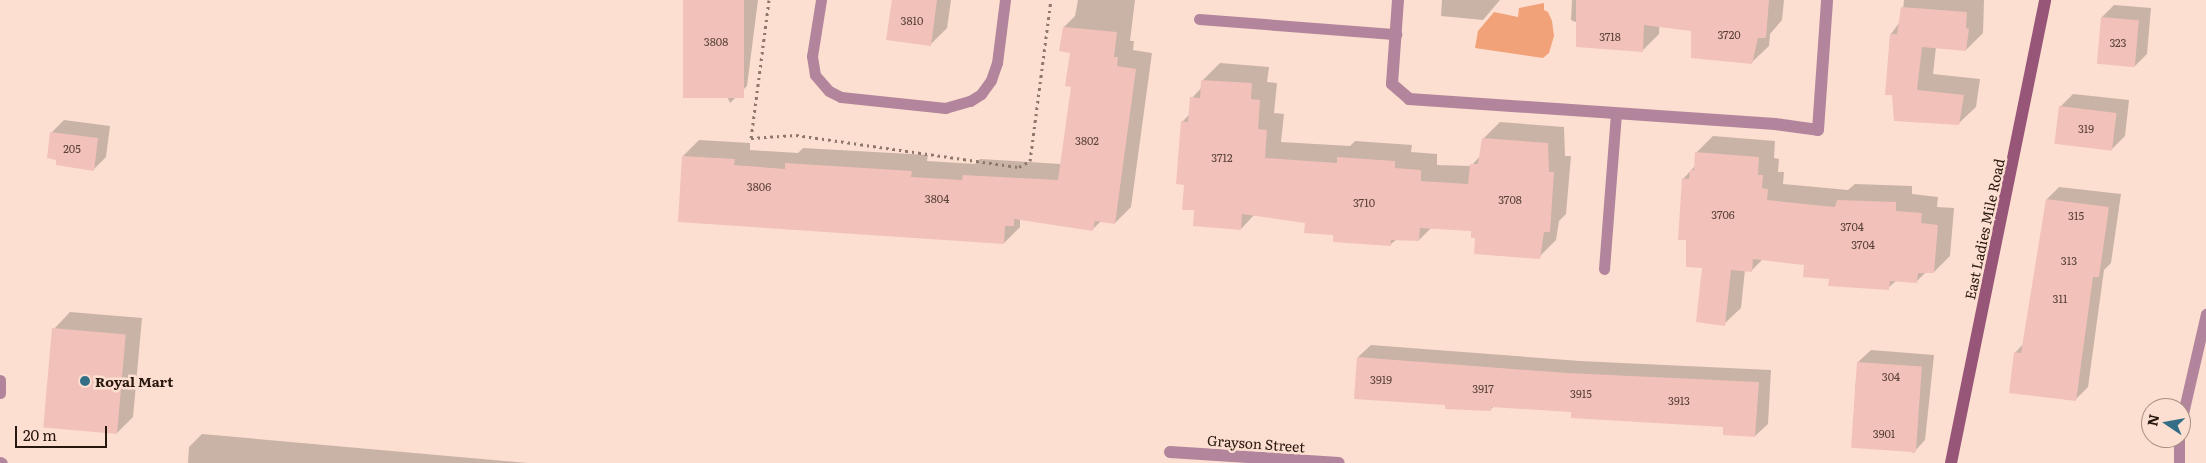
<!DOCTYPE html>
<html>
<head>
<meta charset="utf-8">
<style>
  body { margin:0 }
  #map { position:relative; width:2206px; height:463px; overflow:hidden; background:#fcdfd0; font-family:Literata,serif }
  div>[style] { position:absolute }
  .green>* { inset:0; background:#f2a279 }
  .shadow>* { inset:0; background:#0003 }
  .building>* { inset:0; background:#f2c1ba; transform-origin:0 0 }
  .path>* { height:3px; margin-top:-1.5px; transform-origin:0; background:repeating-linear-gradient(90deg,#8e786c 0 2.5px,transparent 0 6.5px) }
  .lane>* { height:11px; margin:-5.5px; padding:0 5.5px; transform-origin:5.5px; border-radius:5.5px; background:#b3859c }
  .street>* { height:12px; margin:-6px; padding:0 6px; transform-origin:6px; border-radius:6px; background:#b3859c }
  .secondary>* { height:12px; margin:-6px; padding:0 6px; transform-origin:6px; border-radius:6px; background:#975578 }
  .dots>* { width:14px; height:14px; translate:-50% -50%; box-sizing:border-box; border:2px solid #fcdfd0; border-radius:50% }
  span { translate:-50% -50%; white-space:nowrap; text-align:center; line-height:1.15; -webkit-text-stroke:5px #fcdfd0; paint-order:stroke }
  .number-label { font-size:11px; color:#5a4239 }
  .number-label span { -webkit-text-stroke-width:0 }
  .street-label { font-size:14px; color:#28170e }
  .poi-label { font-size:14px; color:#28170e; font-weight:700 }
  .left { translate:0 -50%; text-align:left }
  .north { position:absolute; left:2141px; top:398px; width:50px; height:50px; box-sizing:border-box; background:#fcdfd0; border:1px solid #a78f82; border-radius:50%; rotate:282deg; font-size:14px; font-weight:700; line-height:20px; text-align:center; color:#28170e }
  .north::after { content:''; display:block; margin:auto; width:18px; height:22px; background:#336e86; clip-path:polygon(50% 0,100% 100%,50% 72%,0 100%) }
  .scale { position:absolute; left:15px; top:426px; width:92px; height:22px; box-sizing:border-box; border:2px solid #28170e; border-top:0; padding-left:6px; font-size:15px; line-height:18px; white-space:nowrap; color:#28170e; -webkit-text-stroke:4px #fcdfd0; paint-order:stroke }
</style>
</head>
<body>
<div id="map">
  <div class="green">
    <i style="clip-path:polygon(1544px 3px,1544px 10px,1548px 12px,1552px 21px,1554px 36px,1549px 53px,1543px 58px,1475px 48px,1478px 31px,1494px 12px,1518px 17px,1519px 8px)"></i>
  </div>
  <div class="shadow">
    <i style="clip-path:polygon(685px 0,758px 0,747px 86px,730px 103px)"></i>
    <i style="clip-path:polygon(893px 0,951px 0,947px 28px,931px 44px)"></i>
    <i style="clip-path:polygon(1078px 0,1135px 0,1130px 41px,1134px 41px,1133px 50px,1152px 53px,1131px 207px,1115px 223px,1101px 221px,1093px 229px,1020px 219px,1020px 227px,1004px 243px,683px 156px,699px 140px,750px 143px,750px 150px,798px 153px,803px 148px,928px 155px,927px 161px,975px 164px,980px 159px,1061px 164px,1072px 86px,1071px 52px,1064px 27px,1075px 16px)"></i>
    <i style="clip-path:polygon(1442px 0,1500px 0,1483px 20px,1441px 16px)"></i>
    <i style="clip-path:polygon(1572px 0,1667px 0,1660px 14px,1659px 34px,1642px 51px,1571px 20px)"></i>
    <i style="clip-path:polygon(1690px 0,1784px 0,1782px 20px,1770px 34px,1769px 46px,1752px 62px)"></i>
    <i style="clip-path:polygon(1904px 0,1984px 0,1983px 33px,1966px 50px,1936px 47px,1933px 74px,1980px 79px,1976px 107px,1959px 123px,1895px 120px,1891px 34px,1902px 19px)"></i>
    <i style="clip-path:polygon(2114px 5px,2151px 8px,2147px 54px,2135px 66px,2102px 17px)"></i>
    <i style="clip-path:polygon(1220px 63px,1269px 67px,1267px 82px,1277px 83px,1274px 113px,1284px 114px,1281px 142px,1350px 146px,1355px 141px,1412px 145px,1411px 152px,1437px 154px,1437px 165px,1471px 166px,1481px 155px,1483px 139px,1500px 122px,1564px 127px,1565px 156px,1571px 156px,1566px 214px,1559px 221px,1556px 240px,1539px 257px,1477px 237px,1473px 230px,1431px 228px,1419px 240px,1397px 239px,1390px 245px,1335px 234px,1306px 222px,1254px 215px,1241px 229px,1195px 209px,1186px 184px,1182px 122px,1190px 114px,1192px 98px,1202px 87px,1203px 80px)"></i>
    <i style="clip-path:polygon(2073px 94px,2129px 100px,2125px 136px,2112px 149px,2060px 107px)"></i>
    <i style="clip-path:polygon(64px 120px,110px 126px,106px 157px,93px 170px,52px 132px)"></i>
    <i style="clip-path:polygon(1713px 136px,1775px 141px,1774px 158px,1779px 159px,1778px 172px,1784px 172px,1783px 184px,1848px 190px,1855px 184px,1912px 186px,1912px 194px,1938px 197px,1937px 207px,1954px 208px,1950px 256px,1934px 272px,1926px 272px,1916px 282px,1896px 281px,1888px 288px,1805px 264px,1763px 259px,1752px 270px,1745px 270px,1741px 308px,1724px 324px,1703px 267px,1687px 239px,1683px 179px,1695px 166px,1696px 153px)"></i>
    <i style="clip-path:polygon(2059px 187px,2121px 194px,2111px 263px,2104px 270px,2088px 387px,2075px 400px,2015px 353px,2024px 343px,2047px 199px)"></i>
    <i style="clip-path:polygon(70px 312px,142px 318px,133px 417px,116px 434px,54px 329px)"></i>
    <i style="clip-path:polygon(1371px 345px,1580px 361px,1771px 370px,1768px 424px,1755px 436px,1724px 425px,1572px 411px,1494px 406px,1490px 410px,1447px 404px,1358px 357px)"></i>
    <i style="clip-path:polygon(1871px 350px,1934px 355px,1925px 440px,1913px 453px,1855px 390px,1858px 362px)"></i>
    <i style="clip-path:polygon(202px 434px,528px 463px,188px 463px,189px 447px)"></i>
  </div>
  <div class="building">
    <i style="left:683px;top:0;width:61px;height:98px"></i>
    <i style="clip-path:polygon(892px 0,937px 0,931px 46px,886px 40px)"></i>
    <i style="clip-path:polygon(1576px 0,1769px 0,1766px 38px,1758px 38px,1752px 64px,1691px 58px,1691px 31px,1644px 25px,1643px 52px,1576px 47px)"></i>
    <i style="clip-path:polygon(1901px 7px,1967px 12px,1966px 28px,1969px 29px,1966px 51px,1922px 47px,1917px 90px,1964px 95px,1959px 125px,1894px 121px,1892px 95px,1885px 95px,1890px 34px,1897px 34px)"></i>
    <i style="left:2101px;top:17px;width:38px;height:47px;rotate:5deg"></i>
    <i style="clip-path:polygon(1063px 27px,1117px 32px,1114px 57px,1118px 57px,1117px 66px,1136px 69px,1115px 224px,1095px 221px,1093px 231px,1014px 219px,1014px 226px,1005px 226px,1004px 244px,678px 222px,682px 156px,735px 159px,734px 165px,785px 169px,785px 163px,912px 171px,911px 177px,962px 180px,963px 175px,1058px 180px,1071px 87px,1065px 86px,1070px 53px,1059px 51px)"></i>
    <i style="clip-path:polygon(1201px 80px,1252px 83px,1251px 99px,1260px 100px,1258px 129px,1267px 130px,1265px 158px,1337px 163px,1337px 157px,1395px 161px,1395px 168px,1421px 170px,1421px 181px,1468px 184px,1470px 164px,1478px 164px,1482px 138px,1548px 143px,1549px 172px,1554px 172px,1550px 232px,1544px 232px,1540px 259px,1474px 254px,1475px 238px,1471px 238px,1471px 231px,1420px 228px,1419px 241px,1391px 240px,1391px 246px,1333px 242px,1333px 235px,1304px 233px,1305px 223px,1242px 214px,1241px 230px,1193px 226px,1194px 210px,1182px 210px,1184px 185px,1176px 184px,1181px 121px,1188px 122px,1190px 97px,1200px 98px)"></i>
    <i style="left:2059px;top:106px;width:58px;height:38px;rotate:7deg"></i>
    <i style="clip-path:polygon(50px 132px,98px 138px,94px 171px,56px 165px,56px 160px,47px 158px)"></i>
    <i style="clip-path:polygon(1695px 152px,1759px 157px,1758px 175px,1763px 175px,1762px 188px,1768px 189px,1767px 200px,1835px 207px,1837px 200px,1896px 202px,1896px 211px,1922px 213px,1921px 223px,1938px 225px,1934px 273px,1918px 273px,1917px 283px,1890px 281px,1889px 290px,1828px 286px,1829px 279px,1803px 277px,1804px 265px,1753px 259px,1752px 272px,1731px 270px,1725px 326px,1696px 322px,1702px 268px,1686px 267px,1686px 240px,1678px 240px,1682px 178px,1689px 179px,1690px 170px,1694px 170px)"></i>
    <i style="clip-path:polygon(2046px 199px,2109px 207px,2099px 277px,2093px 277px,2076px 401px,2009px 393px,2014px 352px,2021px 353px)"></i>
    <i style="left:52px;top:328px;width:74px;height:100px;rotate:5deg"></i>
    <i style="clip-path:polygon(1357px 357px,1567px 373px,1759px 382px,1755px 437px,1723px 435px,1723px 427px,1571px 418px,1571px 412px,1491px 407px,1491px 411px,1445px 409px,1445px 405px,1354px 399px)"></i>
    <i style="left:1857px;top:362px;width:65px;height:86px;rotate:4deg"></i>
  </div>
  <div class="path">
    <i style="left:769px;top:0;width:139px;rotate:97.4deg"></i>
    <i style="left:751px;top:138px;width:45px;rotate:-3.8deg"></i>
    <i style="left:796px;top:135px;width:225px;rotate:8.2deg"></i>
    <i style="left:1019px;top:167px;width:13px;rotate:-29deg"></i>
    <i style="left:1030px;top:161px;width:162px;rotate:-82.6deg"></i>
  </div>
  <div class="lane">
    <i style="left:821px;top:0;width:57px;rotate:99.1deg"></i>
    <i style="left:812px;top:56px;width:19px;rotate:81deg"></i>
    <i style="left:815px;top:75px;width:21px;rotate:49deg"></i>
    <i style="left:829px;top:91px;width:13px;rotate:27deg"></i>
    <i style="left:841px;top:97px;width:105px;rotate:6deg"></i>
    <i style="left:945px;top:108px;width:26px;rotate:-16deg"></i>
    <i style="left:970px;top:101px;width:13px;rotate:-32deg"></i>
    <i style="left:981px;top:94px;width:17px;rotate:-54deg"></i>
    <i style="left:991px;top:80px;width:18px;rotate:-71deg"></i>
    <i style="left:997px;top:63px;width:64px;rotate:-82.8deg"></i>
    <i style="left:1199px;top:19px;width:198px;rotate:4.4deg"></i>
    <i style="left:1604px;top:269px;width:155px;rotate:-85.6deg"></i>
    <i style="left:0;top:380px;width:13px;rotate:90deg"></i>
    <i style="left:2181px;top:422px;width:111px;rotate:-77deg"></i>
    <i style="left:2179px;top:438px;width:25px;rotate:90deg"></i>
    <i style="left:0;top:462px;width:2px;rotate:27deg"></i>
  </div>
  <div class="street">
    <i style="left:1398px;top:0;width:84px;rotate:94.1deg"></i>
    <i style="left:1392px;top:84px;width:23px;rotate:41deg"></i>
    <i style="left:1409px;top:99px;width:367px;rotate:3.9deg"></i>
    <i style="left:1775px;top:124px;width:43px;rotate:7.9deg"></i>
    <i style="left:1818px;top:130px;width:130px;rotate:-86deg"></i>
    <i style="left:1170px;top:452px;width:169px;rotate:3.7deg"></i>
  </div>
  <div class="secondary">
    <i style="left:1951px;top:463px;width:472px;rotate:-78.5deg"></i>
  </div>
  <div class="dots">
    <i style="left:85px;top:381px;background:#336e86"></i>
  </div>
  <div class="number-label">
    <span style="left:912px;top:20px">3810</span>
    <span style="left:1729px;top:34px">3720</span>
    <span style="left:1610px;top:36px">3718</span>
    <span style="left:716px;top:41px">3808</span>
    <span style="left:2118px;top:42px">323</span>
    <span style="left:2086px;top:128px">319</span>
    <span style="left:1087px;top:140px">3802</span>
    <span style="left:72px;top:148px">205</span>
    <span style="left:1222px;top:157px">3712</span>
    <span style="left:759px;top:186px">3806</span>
    <span style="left:937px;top:198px">3804</span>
    <span style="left:1510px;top:199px">3708</span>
    <span style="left:1364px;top:202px">3710</span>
    <span style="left:1723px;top:214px">3706</span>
    <span style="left:2076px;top:215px">315</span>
    <span style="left:1852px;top:226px">3704</span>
    <span style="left:1863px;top:244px">3704</span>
    <span style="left:2069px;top:260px">313</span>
    <span style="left:2060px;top:298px">311</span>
    <span style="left:1891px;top:376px">304</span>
    <span style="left:1381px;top:379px">3919</span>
    <span style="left:1483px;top:388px">3917</span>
    <span style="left:1581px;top:393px">3915</span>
    <span style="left:1679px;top:400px">3913</span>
    <span style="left:1884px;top:433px">3901</span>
  </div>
  <div class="street-label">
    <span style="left:1984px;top:229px;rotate:-78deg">East Ladies Mile Road</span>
    <span style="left:1256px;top:443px;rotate:4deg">Grayson Street</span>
  </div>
  <div class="poi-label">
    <span class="left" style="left:95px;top:381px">Royal Mart</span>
  </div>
  <div class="north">N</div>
  <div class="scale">20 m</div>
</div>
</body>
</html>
